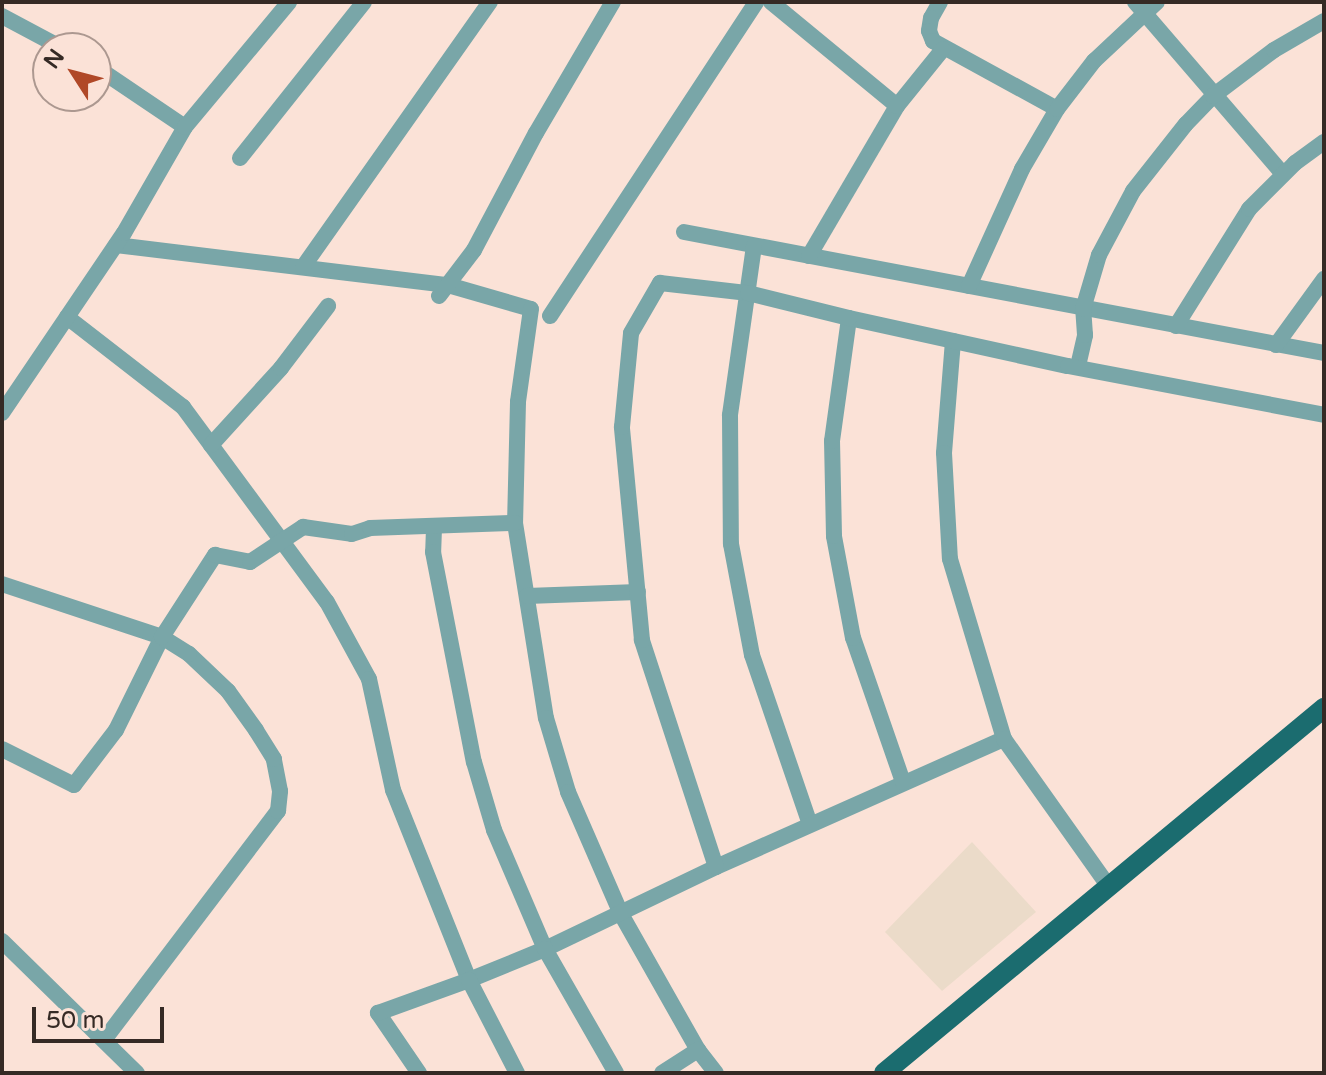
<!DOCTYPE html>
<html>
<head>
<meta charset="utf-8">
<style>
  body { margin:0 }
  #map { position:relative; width:1326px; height:1075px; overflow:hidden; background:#fbe2d7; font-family:"Varela Round",sans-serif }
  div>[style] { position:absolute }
  .commercial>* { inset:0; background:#ebdbc9 }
  .minor>* { height:16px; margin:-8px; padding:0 8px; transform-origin:8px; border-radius:8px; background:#79a6a8 }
  .primary>* { height:20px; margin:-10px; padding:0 10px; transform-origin:10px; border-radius:10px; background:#1b6c6f }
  span { translate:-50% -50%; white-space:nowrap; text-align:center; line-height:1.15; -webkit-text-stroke:7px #fbe2d7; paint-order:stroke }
  .frame { position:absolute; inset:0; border:4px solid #352a25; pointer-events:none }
  .north { position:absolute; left:32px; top:32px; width:80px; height:80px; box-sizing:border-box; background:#fbe2d7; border:2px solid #ac9890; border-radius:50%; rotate:306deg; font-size:22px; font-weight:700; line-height:32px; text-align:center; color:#352a25 }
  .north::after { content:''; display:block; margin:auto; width:28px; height:36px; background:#b04827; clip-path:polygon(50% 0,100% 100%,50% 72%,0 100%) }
  .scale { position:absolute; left:32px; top:1007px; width:132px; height:36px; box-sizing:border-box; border:4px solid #352a25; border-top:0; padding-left:10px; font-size:24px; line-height:28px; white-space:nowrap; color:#352a25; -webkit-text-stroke:6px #fbe2d7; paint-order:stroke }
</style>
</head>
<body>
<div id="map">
  <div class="commercial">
    <i style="clip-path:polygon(972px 842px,1036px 912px,942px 991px,885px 932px)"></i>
  </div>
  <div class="minor">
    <i style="left:771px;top:2px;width:163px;rotate:39.5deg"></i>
    <i style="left:940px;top:2px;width:18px;rotate:119deg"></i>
    <i style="left:931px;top:18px;width:13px;rotate:99deg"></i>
    <i style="left:929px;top:31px;width:11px;rotate:68deg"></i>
    <i style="left:933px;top:41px;width:141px;rotate:28.7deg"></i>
    <i style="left:1135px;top:2px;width:227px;rotate:49.3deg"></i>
    <i style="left:2px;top:16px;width:68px;rotate:28.1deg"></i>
    <i style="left:96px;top:67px;width:107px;rotate:34deg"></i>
    <i style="left:240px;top:158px;width:199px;rotate:-51.5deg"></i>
    <i style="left:684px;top:232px;width:651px;rotate:10.71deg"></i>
    <i style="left:116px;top:245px;width:334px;rotate:6.9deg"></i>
    <i style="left:448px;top:285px;width:86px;rotate:16.1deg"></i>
    <i style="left:531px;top:309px;width:94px;rotate:98deg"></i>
    <i style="left:518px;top:402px;width:121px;rotate:91.4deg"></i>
    <i style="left:515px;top:523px;width:197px;rotate:81deg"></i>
    <i style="left:546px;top:718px;width:77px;rotate:73.4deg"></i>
    <i style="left:568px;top:792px;width:133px;rotate:66.5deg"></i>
    <i style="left:621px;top:914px;width:156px;rotate:60.5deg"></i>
    <i style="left:698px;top:1050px;width:29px;rotate:52deg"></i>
    <i style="left:754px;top:246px;width:171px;rotate:98.1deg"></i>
    <i style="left:730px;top:415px;width:129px;rotate:89.6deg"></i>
    <i style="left:731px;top:544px;width:113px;rotate:79.3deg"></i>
    <i style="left:752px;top:655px;width:179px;rotate:71.1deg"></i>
    <i style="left:809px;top:256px;width:174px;rotate:-59.6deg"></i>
    <i style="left:897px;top:106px;width:73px;rotate:-51.1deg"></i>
    <i style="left:303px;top:267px;width:324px;rotate:-54.8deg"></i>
    <i style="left:969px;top:286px;width:128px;rotate:-65.6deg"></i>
    <i style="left:1022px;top:169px;width:69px;rotate:-59.7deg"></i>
    <i style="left:1057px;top:109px;width:61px;rotate:-52.4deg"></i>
    <i style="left:1094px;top:61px;width:86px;rotate:-43.1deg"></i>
    <i style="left:439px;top:296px;width:58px;rotate:-52.7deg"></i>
    <i style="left:474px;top:250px;width:132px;rotate:-62.1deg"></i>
    <i style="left:536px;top:133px;width:152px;rotate:-59.6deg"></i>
    <i style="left:550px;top:316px;width:376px;rotate:-56.7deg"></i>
    <i style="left:67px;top:317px;width:147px;rotate:37.8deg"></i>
    <i style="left:183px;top:407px;width:242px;rotate:53.6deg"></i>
    <i style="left:327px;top:602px;width:88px;rotate:61.4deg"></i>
    <i style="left:369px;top:679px;width:114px;rotate:77.8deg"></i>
    <i style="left:393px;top:790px;width:205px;rotate:68.2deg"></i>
    <i style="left:469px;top:980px;width:82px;rotate:-22.2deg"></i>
    <i style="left:545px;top:949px;width:190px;rotate:-25.6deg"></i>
    <i style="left:716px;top:867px;width:315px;rotate:-24deg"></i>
    <i style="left:1176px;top:326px;width:138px;rotate:-58deg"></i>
    <i style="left:1249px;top:209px;width:65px;rotate:-45deg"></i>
    <i style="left:1295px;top:163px;width:36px;rotate:-36deg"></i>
    <i style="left:953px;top:341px;width:112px;rotate:94.6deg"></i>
    <i style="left:944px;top:453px;width:106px;rotate:86.8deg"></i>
    <i style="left:950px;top:559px;width:188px;rotate:73.3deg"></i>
    <i style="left:1004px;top:739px;width:181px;rotate:54.6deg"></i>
    <i style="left:1276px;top:345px;width:82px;rotate:-54deg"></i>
    <i style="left:1078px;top:366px;width:32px;rotate:-77deg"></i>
    <i style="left:1085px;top:335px;width:26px;rotate:-94deg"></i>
    <i style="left:1083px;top:309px;width:56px;rotate:-73.5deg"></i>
    <i style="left:1099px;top:255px;width:72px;rotate:-62deg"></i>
    <i style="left:1133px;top:191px;width:85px;rotate:-51.7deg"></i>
    <i style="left:1186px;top:124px;width:39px;rotate:-46deg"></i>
    <i style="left:1213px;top:96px;width:76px;rotate:-37deg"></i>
    <i style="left:1274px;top:50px;width:58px;rotate:-30.1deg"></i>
    <i style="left:2px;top:413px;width:217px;rotate:-55.9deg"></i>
    <i style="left:124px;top:233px;width:122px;rotate:-60.1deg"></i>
    <i style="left:185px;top:127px;width:163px;rotate:-50.2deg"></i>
    <i style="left:211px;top:445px;width:104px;rotate:-47.7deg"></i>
    <i style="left:281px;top:368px;width:78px;rotate:-52.8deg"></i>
    <i style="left:434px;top:528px;width:24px;rotate:92deg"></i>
    <i style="left:433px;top:552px;width:214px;rotate:79deg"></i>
    <i style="left:474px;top:762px;width:71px;rotate:73.6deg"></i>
    <i style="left:494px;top:830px;width:129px;rotate:66.8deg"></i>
    <i style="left:545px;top:949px;width:143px;rotate:60.2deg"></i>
    <i style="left:2px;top:584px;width:169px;rotate:18.3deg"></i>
    <i style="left:162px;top:637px;width:104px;rotate:116.3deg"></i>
    <i style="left:116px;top:730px;width:69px;rotate:127.4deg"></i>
    <i style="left:74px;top:785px;width:80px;rotate:-153.4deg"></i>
    <i style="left:527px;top:596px;width:111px;rotate:-2.1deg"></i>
    <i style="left:903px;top:782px;width:152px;rotate:-109.1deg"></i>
    <i style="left:853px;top:638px;width:104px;rotate:-100.6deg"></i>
    <i style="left:834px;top:536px;width:95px;rotate:-91.2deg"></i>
    <i style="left:832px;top:441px;width:124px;rotate:-82.1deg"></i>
    <i style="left:849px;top:318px;width:224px;rotate:12.4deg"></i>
    <i style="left:1068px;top:366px;width:261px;rotate:10.8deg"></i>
    <i style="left:716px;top:867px;width:239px;rotate:-108.1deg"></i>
    <i style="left:642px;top:640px;width:214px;rotate:-95.4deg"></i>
    <i style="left:622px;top:427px;width:94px;rotate:-84.5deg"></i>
    <i style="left:631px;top:333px;width:58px;rotate:-59.9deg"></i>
    <i style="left:660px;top:283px;width:89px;rotate:6.5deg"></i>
    <i style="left:748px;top:293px;width:104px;rotate:13.9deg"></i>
    <i style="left:2px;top:941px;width:189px;rotate:44.4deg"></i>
    <i style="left:104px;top:1040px;width:288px;rotate:-52.8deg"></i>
    <i style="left:278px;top:811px;width:20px;rotate:-84deg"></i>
    <i style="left:280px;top:791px;width:33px;rotate:-101deg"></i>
    <i style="left:274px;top:759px;width:34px;rotate:-122deg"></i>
    <i style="left:256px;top:730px;width:48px;rotate:-125.7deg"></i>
    <i style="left:228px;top:691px;width:54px;rotate:-136.5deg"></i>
    <i style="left:189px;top:654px;width:32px;rotate:-148deg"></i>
    <i style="left:162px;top:637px;width:98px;rotate:-57.1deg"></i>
    <i style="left:215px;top:555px;width:36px;rotate:11deg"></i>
    <i style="left:250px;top:562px;width:64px;rotate:-33.4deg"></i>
    <i style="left:303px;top:527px;width:49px;rotate:8.1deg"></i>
    <i style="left:352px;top:534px;width:19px;rotate:-18deg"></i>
    <i style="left:370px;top:528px;width:145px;rotate:-2deg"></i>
    <i style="left:419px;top:1073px;width:73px;rotate:-124.3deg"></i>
    <i style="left:378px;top:1013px;width:97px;rotate:-19.9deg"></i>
    <i style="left:469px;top:980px;width:105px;rotate:62.7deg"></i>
    <i style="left:662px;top:1073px;width:43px;rotate:-32.6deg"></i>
  </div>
  <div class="primary">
    <i style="left:884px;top:1073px;width:572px;rotate:-39.68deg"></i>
  </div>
  <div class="frame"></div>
  <div class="north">N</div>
  <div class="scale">50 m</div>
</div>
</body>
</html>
